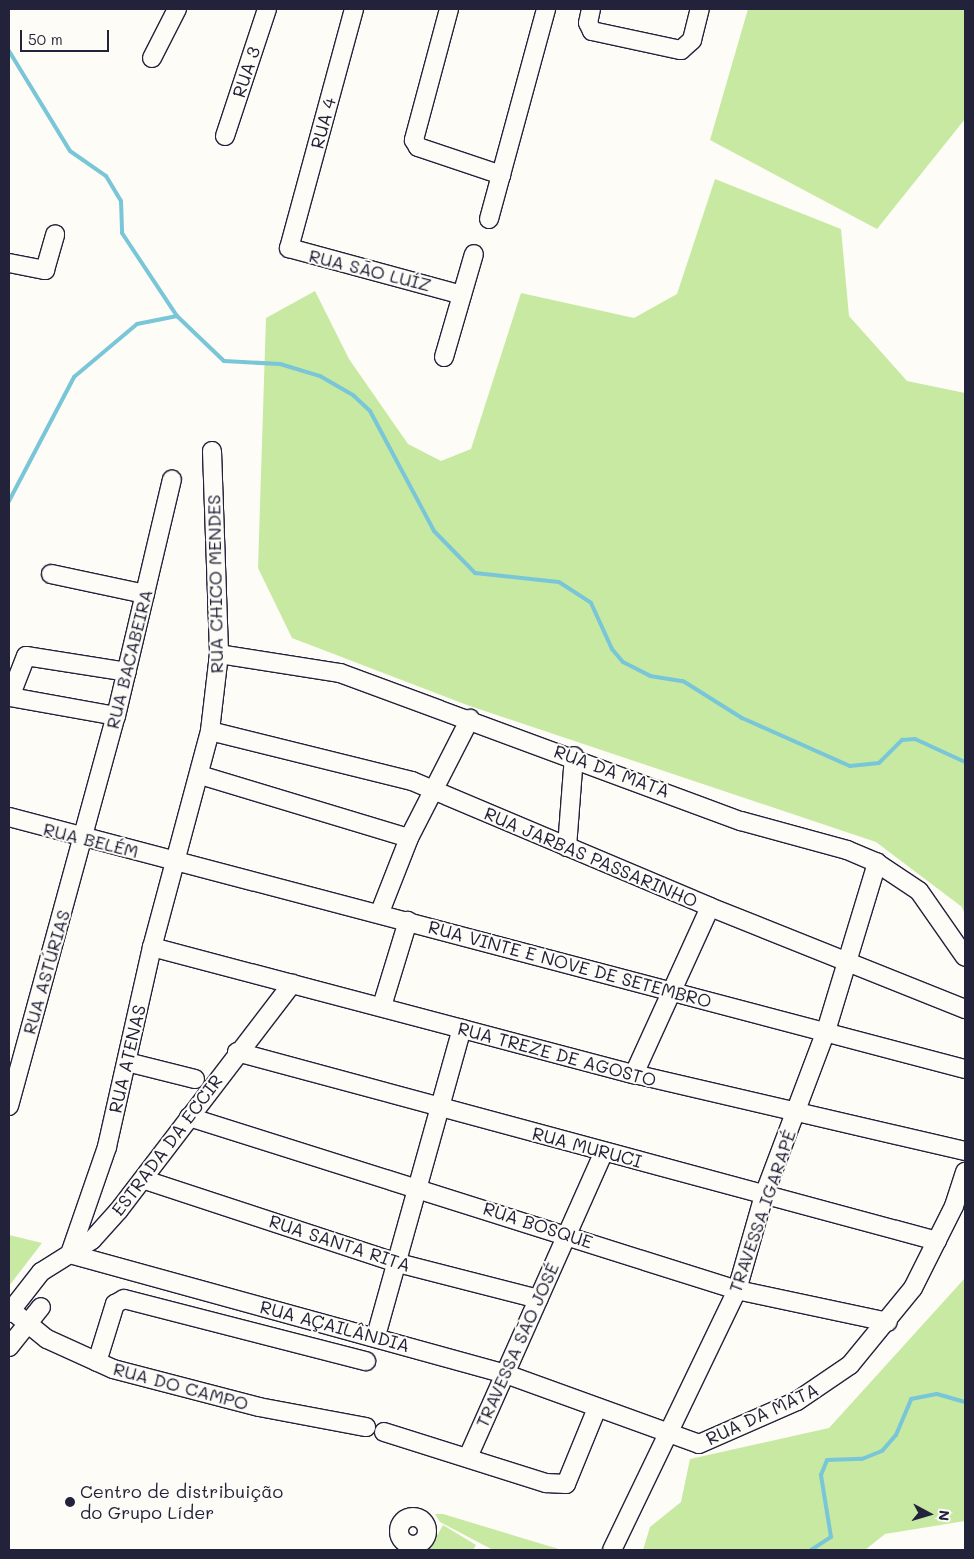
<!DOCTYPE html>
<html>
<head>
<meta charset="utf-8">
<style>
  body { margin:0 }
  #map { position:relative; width:974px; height:1559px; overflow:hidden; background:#fdfcf7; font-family:Mali,sans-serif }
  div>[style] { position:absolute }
  .green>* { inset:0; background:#c8e9a2 }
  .stream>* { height:4px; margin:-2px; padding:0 2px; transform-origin:2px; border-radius:2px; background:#79c6d8 }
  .roads { filter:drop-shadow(1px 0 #22223b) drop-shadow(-1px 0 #22223b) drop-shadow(0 1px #22223b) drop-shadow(0 -1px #22223b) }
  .minor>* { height:18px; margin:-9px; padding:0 9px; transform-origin:9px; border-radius:9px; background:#fdfcf7 }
  .minor>.ring { margin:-9px; padding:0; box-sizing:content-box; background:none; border:18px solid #fdfcf7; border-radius:50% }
  .dots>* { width:14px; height:14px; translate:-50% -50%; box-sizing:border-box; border:2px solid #fdfcf7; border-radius:50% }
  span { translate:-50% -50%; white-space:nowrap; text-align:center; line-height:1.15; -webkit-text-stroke:4px #fdfcf7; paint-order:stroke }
  .street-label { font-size:18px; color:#22223b }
  .poi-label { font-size:18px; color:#22223b }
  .left { translate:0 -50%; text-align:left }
  .frame { position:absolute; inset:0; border:10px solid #22223b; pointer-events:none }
  .north { position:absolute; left:904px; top:1489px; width:50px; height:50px; -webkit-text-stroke:4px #fdfcf7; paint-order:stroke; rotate:96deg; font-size:14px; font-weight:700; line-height:20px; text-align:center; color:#22223b }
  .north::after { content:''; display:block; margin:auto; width:18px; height:22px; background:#22223b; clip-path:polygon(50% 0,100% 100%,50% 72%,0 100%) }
  .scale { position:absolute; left:20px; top:30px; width:89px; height:22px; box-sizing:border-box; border:2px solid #22223b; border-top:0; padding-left:6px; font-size:15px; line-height:18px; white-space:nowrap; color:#22223b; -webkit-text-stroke:4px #fdfcf7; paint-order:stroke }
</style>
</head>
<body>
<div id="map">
  <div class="green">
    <i style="clip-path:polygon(748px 9px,965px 9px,965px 119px,877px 229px,710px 140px)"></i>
    <i style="clip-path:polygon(715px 179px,841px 229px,849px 316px,907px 381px,965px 393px,965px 915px,962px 907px,876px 842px,467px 705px,292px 638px,258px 568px,266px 318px,315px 291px,349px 359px,408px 444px,441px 461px,471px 449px,521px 293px,634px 318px,677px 294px)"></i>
    <i style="clip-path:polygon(9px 1235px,42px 1243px,9px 1286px)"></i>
    <i style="clip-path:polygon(965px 1278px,965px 1521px,885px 1534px,865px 1550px,643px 1550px,650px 1527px,681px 1502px,690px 1459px,829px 1428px)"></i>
    <i style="clip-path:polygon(435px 1514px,443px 1514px,562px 1550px,493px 1550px,440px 1522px)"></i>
    <i style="clip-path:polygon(443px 1525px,476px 1545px,473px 1550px,429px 1550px)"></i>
  </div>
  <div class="stream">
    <i style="left:9px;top:51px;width:117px;rotate:58.6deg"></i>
    <i style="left:70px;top:151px;width:44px;rotate:34.8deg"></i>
    <i style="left:106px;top:176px;width:29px;rotate:59deg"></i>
    <i style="left:121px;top:201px;width:32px;rotate:88deg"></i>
    <i style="left:122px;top:233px;width:100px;rotate:56.5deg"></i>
    <i style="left:177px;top:316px;width:65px;rotate:43.8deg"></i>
    <i style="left:224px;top:361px;width:56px;rotate:3.1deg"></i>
    <i style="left:280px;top:364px;width:42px;rotate:16.7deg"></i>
    <i style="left:320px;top:376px;width:39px;rotate:30deg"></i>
    <i style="left:354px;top:396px;width:22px;rotate:43deg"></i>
    <i style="left:370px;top:411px;width:136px;rotate:61.9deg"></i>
    <i style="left:434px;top:531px;width:59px;rotate:45.7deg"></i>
    <i style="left:475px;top:573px;width:84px;rotate:6.1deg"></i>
    <i style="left:559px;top:582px;width:38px;rotate:33deg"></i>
    <i style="left:591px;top:603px;width:51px;rotate:65.5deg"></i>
    <i style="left:612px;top:649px;width:17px;rotate:50deg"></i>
    <i style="left:623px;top:662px;width:30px;rotate:27deg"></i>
    <i style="left:650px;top:676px;width:33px;rotate:9deg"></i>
    <i style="left:683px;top:681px;width:70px;rotate:32.1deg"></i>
    <i style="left:742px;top:718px;width:118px;rotate:24deg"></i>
    <i style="left:850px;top:766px;width:29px;rotate:-6deg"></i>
    <i style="left:879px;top:763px;width:33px;rotate:-45deg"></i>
    <i style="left:902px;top:740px;width:13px;rotate:-4deg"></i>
    <i style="left:915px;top:739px;width:55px;rotate:24.7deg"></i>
    <i style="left:9px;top:501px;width:140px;rotate:-62.3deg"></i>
    <i style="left:74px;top:377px;width:82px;rotate:-40.1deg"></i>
    <i style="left:137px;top:324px;width:41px;rotate:-11.3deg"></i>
    <i style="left:811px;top:1550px;width:24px;rotate:-33deg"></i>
    <i style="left:831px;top:1537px;width:63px;rotate:-99.2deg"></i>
    <i style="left:821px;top:1475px;width:16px;rotate:-68deg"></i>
    <i style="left:827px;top:1460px;width:35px;rotate:-2deg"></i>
    <i style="left:862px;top:1459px;width:22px;rotate:-22deg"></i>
    <i style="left:882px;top:1451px;width:21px;rotate:-49deg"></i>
    <i style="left:896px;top:1435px;width:39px;rotate:-67deg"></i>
    <i style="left:911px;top:1399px;width:26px;rotate:-11deg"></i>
    <i style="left:937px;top:1394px;width:29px;rotate:16deg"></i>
  </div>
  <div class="roads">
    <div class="minor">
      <i style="left:354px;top:9px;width:248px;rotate:105.2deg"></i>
      <i style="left:289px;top:248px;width:179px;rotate:15.2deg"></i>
      <i style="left:449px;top:9px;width:136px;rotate:105deg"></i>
      <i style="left:414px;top:140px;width:8px;rotate:60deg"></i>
      <i style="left:418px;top:147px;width:88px;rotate:18.6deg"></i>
      <i style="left:591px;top:9px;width:14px;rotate:102deg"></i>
      <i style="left:588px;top:23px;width:9px;rotate:63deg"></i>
      <i style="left:592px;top:31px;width:91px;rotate:12.1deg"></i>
      <i style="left:681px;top:50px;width:15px;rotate:-42deg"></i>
      <i style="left:692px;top:40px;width:32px;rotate:-76deg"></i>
      <i style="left:152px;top:58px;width:55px;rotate:-63deg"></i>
      <i style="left:225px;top:136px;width:134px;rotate:-71.7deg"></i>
      <i style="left:489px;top:219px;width:218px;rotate:-74.8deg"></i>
      <i style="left:9px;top:263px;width:37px;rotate:11deg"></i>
      <i style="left:45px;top:270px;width:37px;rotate:-74deg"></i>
      <i style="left:444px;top:357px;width:107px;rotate:-73.8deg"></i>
      <i style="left:212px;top:451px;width:203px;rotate:88deg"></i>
      <i style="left:219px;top:654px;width:78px;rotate:96.7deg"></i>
      <i style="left:210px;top:731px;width:224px;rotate:105deg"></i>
      <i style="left:152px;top:947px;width:205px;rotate:102.7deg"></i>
      <i style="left:107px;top:1147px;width:113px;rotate:109.1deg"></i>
      <i style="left:70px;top:1254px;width:449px;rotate:15.4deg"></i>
      <i style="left:503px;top:1373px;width:208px;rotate:19.9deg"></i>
      <i style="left:699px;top:1444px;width:107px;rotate:-23.7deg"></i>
      <i style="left:797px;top:1401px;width:64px;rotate:-34.2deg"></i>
      <i style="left:850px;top:1365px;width:99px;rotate:-50.7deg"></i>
      <i style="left:913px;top:1288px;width:92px;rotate:-63.4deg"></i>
      <i style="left:954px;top:1206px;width:36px;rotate:-72deg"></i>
      <i style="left:51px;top:574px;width:96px;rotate:12deg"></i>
      <i style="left:219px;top:654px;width:122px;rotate:8.9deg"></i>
      <i style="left:340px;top:673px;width:427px;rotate:20.3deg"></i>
      <i style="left:741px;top:821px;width:110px;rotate:15.3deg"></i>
      <i style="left:847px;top:850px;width:33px;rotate:23deg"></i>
      <i style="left:877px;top:863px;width:50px;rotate:33.7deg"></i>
      <i style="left:919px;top:891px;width:80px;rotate:55.1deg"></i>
      <i style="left:116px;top:716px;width:108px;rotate:-169.8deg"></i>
      <i style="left:10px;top:697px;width:44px;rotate:-68.7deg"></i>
      <i style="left:26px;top:656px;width:102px;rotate:9deg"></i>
      <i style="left:210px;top:731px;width:208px;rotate:13.9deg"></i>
      <i style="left:412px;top:781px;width:324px;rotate:22.9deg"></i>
      <i style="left:710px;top:907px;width:275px;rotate:21.8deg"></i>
      <i style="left:200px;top:775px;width:218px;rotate:16.8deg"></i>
      <i style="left:9px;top:817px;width:989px;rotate:14.77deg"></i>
      <i style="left:567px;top:847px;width:91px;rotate:-85.6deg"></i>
      <i style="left:380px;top:912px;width:79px;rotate:-68.6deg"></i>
      <i style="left:409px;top:838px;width:134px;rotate:-62.9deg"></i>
      <i style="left:152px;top:947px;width:498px;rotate:14.8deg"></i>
      <i style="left:634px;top:1074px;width:340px;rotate:13.1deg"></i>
      <i style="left:382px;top:1006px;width:89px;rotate:-73deg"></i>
      <i style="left:237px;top:1052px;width:725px;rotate:15.11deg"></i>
      <i style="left:127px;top:1062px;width:70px;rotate:14deg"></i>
      <i style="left:634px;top:1074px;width:183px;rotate:-65.5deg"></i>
      <i style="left:9px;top:1106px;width:404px;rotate:-74.7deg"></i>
      <i style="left:116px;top:716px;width:243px;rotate:-76.7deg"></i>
      <i style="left:189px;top:1117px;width:575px;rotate:17.52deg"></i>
      <i style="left:737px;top:1290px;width:154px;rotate:12deg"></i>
      <i style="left:145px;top:1180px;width:266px;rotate:18.2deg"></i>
      <i style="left:398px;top:1263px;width:145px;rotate:14.4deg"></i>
      <i style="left:11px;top:1310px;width:46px;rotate:38.9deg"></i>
      <i style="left:47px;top:1339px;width:72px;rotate:24.4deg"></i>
      <i style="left:113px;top:1369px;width:151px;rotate:14.6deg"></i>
      <i style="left:259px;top:1407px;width:109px;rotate:10.6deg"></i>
      <i style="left:9px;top:1313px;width:52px;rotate:-52deg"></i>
      <i style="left:41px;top:1272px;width:60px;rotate:-32.1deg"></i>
      <i style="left:92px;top:1240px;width:40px;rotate:-48deg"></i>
      <i style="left:119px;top:1210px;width:285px;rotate:-52.6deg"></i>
      <i style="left:376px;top:1336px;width:319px;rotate:-74.4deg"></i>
      <i style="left:9px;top:1347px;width:51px;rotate:-51.3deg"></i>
      <i style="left:97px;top:1362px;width:61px;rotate:-72.8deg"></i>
      <i style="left:115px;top:1304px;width:10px;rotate:-29deg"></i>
      <i style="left:124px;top:1299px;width:250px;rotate:14.4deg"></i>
      <i style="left:384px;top:1432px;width:170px;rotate:17.5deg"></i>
      <i style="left:546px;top:1483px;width:20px;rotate:3deg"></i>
      <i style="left:566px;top:1484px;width:82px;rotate:-67.8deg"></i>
      <i style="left:468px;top:1457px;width:334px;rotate:-66deg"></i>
      <i class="ring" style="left:399px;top:1517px;width:10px;height:10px"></i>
      <i style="left:612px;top:1550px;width:288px;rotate:-64.3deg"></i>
      <i style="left:737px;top:1290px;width:99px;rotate:-74.1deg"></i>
      <i style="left:764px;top:1195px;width:175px;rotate:-69.3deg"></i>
      <i style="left:826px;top:1031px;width:176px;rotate:-73.1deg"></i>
    </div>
  </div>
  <div class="dots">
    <i style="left:70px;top:1502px;background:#22223b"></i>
  </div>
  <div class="street-label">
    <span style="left:246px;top:72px;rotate:-72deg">RUA 3</span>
    <span style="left:323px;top:123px;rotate:-75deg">RUA 4</span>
    <span style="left:370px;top:270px;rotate:14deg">RUA SÃO LUÍZ</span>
    <span style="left:215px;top:584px;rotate:-91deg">RUA CHICO MENDES</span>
    <span style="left:129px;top:659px;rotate:-76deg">RUA BACABEIRA</span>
    <span style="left:612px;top:771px;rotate:20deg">RUA DA MATA</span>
    <span style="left:91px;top:840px;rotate:14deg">RUA BELÉM</span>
    <span style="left:591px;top:857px;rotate:23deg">RUA JARBAS PASSARINHO</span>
    <span style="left:570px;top:964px;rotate:15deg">RUA VINTE E NOVE DE SETEMBRO</span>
    <span style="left:46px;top:972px;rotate:-74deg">RUA ASTÚRIAS</span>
    <span style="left:557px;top:1054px;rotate:15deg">RUA TREZE DE AGOSTO</span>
    <span style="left:127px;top:1059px;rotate:-77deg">RUA ATENAS</span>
    <span style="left:167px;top:1145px;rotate:-53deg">ESTRADA DA ECCIR</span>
    <span style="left:587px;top:1147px;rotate:15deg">RUA MURUCI</span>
    <span style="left:762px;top:1211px;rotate:-71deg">TRAVESSA IGARAPÉ</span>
    <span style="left:538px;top:1225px;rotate:18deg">RUA BOSQUE</span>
    <span style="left:340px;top:1243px;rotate:18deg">RUA SANTA RITA</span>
    <span style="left:335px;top:1326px;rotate:15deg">RUA AÇAILÂNDIA</span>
    <span style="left:517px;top:1345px;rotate:-66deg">TRAVESSA SÃO JOSÉ</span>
    <span style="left:181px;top:1386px;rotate:15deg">RUA DO CAMPO</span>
    <span style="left:762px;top:1414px;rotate:-25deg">RUA DA MATA</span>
  </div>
  <div class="poi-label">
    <span class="left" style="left:80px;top:1502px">Centro de distribuição<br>do Grupo Líder</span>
  </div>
  <div class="frame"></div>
  <div class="north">N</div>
  <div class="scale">50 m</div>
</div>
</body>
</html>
